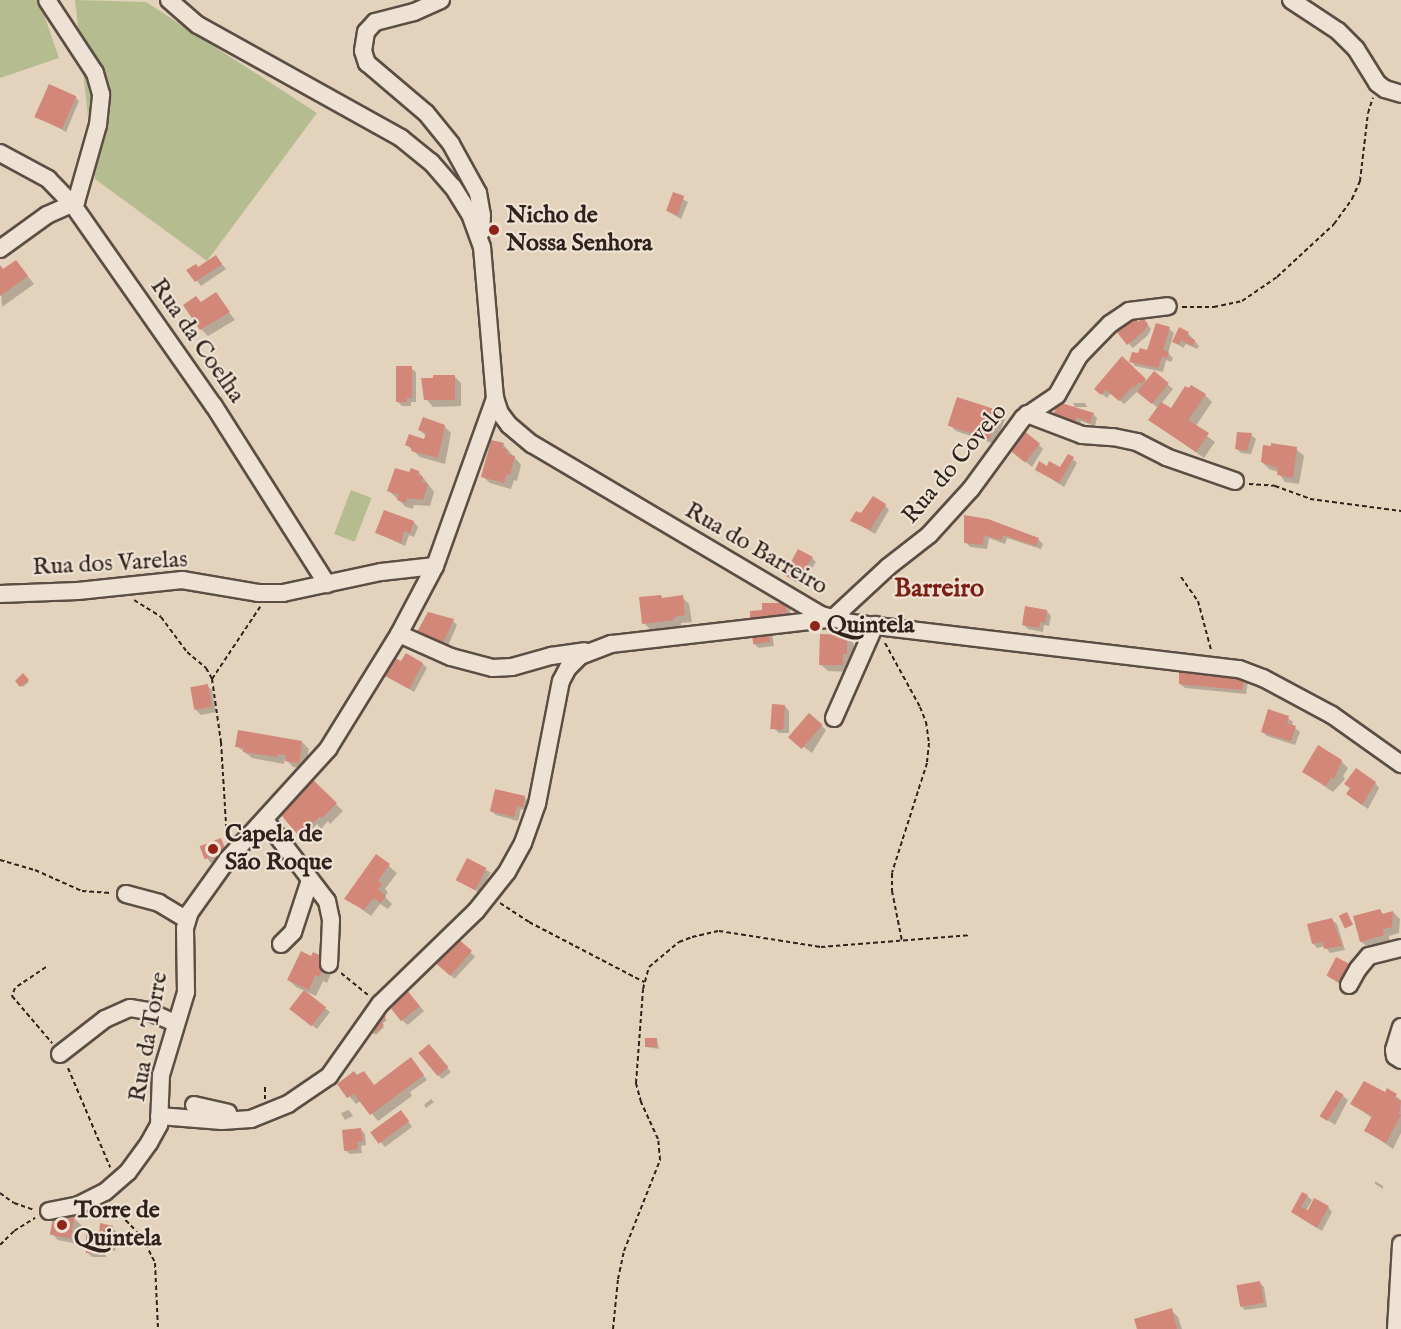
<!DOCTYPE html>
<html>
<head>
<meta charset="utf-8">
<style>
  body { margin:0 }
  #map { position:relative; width:1401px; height:1329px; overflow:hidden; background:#e3d3bc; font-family:"IM FELL English",serif }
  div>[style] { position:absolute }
  .green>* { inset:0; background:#b5bc8f; transform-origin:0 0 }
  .shadow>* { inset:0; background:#0003; transform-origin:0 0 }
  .building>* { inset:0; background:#d28779; transform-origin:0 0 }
  .path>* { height:2px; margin-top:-1px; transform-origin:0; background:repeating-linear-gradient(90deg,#2f221d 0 4.5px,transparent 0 7.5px) }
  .roads { filter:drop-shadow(2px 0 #5c4e45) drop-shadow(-2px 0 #5c4e45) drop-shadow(0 2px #5c4e45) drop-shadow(0 -2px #5c4e45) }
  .minor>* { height:16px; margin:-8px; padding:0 8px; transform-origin:8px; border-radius:8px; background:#ede2d3 }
  .dots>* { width:16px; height:16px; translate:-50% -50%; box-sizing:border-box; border:3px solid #ede2d3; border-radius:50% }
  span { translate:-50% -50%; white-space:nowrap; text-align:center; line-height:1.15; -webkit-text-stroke:4.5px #ede2d3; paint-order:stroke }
  .poi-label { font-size:24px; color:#2f221d; font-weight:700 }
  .left { translate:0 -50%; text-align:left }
  .street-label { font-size:24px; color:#2f221d }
  .neighbourhood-label { font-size:26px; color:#7a1f14; font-weight:700 }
</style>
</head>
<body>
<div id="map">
  <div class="green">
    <i style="clip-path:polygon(0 0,39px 0,59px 58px,0 78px)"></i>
    <i style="clip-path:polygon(75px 0,146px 2px,317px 113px,207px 261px,95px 179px)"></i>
    <i style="left:351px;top:490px;width:22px;height:47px;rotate:21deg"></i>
  </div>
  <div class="shadow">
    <i style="clip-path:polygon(75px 97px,79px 101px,66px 132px,37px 116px)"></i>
    <i style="clip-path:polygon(674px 194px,688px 202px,681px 219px,667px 211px)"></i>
    <i style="clip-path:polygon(216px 257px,226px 269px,201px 286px,189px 270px,199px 269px)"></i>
    <i style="clip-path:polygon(16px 262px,34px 284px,2px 307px,0 266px,4px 271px)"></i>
    <i style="clip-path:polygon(215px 294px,235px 320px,208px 336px,201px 329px,202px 303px)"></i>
    <i style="clip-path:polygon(1138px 323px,1147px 324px,1151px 329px,1148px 335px,1133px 348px,1129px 344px)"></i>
    <i style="clip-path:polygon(1169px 329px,1174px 333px,1168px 353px,1173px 358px,1171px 362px,1166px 360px,1163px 372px,1135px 366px,1131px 361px,1148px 352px)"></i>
    <i style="clip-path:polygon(1188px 333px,1199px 346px,1197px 349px,1186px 344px,1183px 348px,1174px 341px)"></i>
    <i style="clip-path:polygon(1122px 358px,1147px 382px,1154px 373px,1173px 389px,1161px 404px,1171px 410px,1205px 395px,1212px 402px,1195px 427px,1215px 442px,1204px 458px,1150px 420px,1158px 408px,1138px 391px,1124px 404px,1111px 393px,1107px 398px,1096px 389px)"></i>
    <i style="clip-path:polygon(411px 368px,416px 372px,416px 402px,411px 402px,411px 406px,402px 406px,398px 402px)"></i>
    <i style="clip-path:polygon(454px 376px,461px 383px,461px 406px,433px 407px,426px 399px)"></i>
    <i style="clip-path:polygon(1073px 403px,1085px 403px,1087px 407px,1075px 407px)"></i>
    <i style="clip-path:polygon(998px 412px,1005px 419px,995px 444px,956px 431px,949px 424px)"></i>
    <i style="clip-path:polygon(1093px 414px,1097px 418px,1095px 426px,1081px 421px,1079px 427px,1059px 420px)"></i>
    <i style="clip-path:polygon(444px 426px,451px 433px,445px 464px,420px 457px,407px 445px,425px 441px,426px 436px,420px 430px)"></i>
    <i style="clip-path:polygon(1251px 435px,1256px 439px,1251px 454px,1241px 453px,1237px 449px)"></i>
    <i style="clip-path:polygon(503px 444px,521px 465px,517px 481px,514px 480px,511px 489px,490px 483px,482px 476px)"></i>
    <i style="clip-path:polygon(1039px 445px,1043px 449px,1032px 467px,1015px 453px)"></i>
    <i style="clip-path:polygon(1296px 449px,1304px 456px,1299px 484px,1285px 482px,1278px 472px,1269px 469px,1262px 462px)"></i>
    <i style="clip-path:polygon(1073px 459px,1077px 463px,1064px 487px,1036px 469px,1061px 469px)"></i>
    <i style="clip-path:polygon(419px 472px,434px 492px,430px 506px,414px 505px,413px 509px,406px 507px,389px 491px,410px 474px)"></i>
    <i style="clip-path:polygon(885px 505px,889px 510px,875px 534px,852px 520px)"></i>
    <i style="clip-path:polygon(966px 516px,1038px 539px,1043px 544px,1041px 549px,1007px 538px,1005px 544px,989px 538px,987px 549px,970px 547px,966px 542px)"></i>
    <i style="clip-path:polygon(414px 522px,418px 527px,414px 537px,409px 535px,405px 546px,377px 533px)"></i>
    <i style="clip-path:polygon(812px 558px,816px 562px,801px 585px,786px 574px)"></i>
    <i style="clip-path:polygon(682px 597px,689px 604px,692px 622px,681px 623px,681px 626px,651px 630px,644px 623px,641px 599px)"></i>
    <i style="clip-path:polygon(786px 604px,790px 609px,791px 617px,756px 623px,752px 619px)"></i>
    <i style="clip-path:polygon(1047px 611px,1051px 616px,1049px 626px,1044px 625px,1043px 632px,1028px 629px,1023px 624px)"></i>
    <i style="clip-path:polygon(453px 621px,457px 625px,447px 648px,419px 632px)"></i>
    <i style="clip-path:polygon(753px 631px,772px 633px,774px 646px,759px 648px,754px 644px)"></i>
    <i style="clip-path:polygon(847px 636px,854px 644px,850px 672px,828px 671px,820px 664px)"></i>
    <i style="clip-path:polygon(401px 664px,423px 664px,427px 668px,414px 692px,387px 675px)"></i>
    <i style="left:23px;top:675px;width:9px;height:8px;rotate:49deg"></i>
    <i style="clip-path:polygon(1244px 678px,1248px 682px,1246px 694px,1185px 688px,1180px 684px)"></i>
    <i style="clip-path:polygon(207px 686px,212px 690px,216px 712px,201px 715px,196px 710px)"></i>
    <i style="clip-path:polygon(785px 706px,789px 711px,789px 733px,779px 733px,774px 728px)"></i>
    <i style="clip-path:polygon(1288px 718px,1293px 722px,1292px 726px,1300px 732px,1295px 745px,1267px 736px,1262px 731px)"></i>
    <i style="clip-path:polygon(822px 726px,826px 730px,812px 753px,794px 740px)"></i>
    <i style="clip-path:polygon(302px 742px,309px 749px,305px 769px,293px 767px,285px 759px,284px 764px,252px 758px,237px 746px)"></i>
    <i style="clip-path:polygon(1341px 761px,1348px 768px,1343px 776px,1345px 779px,1333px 792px,1303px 772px)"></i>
    <i style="clip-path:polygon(309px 778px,343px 811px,330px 824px,328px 821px,321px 829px,317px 824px,304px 838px,286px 821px)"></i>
    <i style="clip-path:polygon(1375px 783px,1379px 788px,1368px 809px,1352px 798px,1351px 789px)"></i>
    <i style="clip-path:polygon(525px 798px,529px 802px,527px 811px,521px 809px,518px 821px,496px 815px,491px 811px)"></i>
    <i style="clip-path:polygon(220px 840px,229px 855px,211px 863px,207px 858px)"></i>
    <i style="clip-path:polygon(377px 856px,397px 873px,385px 889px,388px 892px,385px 897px,392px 904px,388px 909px,380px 904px,371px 916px,346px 898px)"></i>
    <i style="left:468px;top:860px;width:26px;height:23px;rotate:29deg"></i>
    <i style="clip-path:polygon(1380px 910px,1384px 915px,1393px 912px,1400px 919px,1399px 933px,1389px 936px,1390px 942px,1368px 948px,1361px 941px)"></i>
    <i style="clip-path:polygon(1332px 920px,1337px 924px,1345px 950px,1330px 953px,1325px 946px,1317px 948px,1313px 943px)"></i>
    <i style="left:456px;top:939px;width:26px;height:30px;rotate:43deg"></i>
    <i style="clip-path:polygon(301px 953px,334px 967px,327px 983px,323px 981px,316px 996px,296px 987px,289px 980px)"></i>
    <i style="clip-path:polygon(1349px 966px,1353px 970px,1344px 987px,1328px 976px)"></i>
    <i style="clip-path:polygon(304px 992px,330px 1012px,317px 1029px,296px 1013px)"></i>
    <i style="clip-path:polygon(410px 995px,424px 1011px,408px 1025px,403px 1021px)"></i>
    <i style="clip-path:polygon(382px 1015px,387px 1020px,381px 1025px,384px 1027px,376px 1035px,369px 1027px)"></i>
    <i style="clip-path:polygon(657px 1040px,659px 1049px,646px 1047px)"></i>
    <i style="clip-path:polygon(433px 1051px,451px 1072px,442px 1079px,438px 1075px)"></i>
    <i style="clip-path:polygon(415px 1064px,427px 1080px,410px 1092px,412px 1096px,378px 1121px,361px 1101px,356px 1104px,339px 1084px,363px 1072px,375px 1086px)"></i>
    <i style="clip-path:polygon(1388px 1090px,1401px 1100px,1401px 1133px,1393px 1149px,1365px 1130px,1372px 1118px,1352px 1104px,1386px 1094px)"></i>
    <i style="clip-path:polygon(1343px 1096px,1348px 1100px,1335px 1125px,1323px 1117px)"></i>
    <i style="clip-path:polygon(431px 1099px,434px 1102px,426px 1108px,424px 1105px)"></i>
    <i style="clip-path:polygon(349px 1110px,353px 1116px,345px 1120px,341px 1113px)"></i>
    <i style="clip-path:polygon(405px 1117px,412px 1127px,385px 1147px,373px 1133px)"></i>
    <i style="clip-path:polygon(361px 1130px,365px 1134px,366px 1145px,361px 1146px,362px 1153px,350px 1154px,345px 1150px)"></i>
    <i style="clip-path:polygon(1375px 1181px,1383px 1186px,1383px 1189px,1375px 1184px)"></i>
    <i style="clip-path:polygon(1307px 1196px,1312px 1200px,1306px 1211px,1328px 1207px,1332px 1212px,1322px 1231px,1293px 1212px)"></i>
    <i style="clip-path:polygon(75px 1219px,82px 1226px,78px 1244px,58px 1240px,51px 1233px)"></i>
    <i style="clip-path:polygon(101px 1225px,112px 1228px,117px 1232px,115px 1251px,106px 1250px,106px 1257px,92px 1257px,87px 1252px,97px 1234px,101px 1245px,104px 1245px,105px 1239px,101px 1237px)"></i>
    <i style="clip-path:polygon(1260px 1283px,1264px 1287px,1267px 1307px,1245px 1310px,1241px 1306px)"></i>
    <i style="clip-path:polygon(1171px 1310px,1178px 1317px,1182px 1329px,1139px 1329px)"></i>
  </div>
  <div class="building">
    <i style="left:49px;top:84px;width:30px;height:36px;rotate:24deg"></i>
    <i style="left:673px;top:192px;width:12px;height:20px;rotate:20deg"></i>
    <i style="clip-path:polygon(216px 255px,222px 264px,195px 282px,186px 270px,196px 264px,198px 267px)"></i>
    <i style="clip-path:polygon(16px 260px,28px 276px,0 296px,0 265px,3px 269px)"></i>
    <i style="clip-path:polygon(216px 292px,230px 312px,200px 330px,183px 305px,196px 296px,201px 302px)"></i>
    <i style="clip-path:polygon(1134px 317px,1138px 322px,1143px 318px,1148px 324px,1144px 331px,1127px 345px,1116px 331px)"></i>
    <i style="clip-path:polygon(1156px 323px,1170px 327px,1163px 350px,1169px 352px,1167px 358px,1162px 357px,1158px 368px,1129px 362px,1132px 352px,1138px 353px,1140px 348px,1147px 350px)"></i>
    <i style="clip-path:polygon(1179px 327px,1189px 332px,1187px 336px,1195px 340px,1193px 346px,1181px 340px,1179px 345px,1172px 342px)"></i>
    <i style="clip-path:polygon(1122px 356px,1146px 379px,1141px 384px,1139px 382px,1135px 387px,1133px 386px,1119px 401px,1106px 390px,1101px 395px,1094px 389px)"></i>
    <i style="clip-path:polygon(396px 366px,412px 366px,412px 398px,407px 398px,407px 402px,396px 402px)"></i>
    <i style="left:1154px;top:371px;width:19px;height:27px;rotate:39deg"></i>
    <i style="clip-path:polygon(433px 375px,455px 375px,455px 400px,424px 400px,421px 378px,433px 378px)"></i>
    <i style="clip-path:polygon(1191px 385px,1206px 394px,1188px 420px,1209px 433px,1196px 452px,1148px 420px,1161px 402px,1171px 408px,1185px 386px,1189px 388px)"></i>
    <i style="left:957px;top:397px;width:44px;height:30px;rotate:18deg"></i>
    <i style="clip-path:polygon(1058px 402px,1094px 413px,1090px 423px,1077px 417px,1074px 423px,1053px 416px)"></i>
    <i style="clip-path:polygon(423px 417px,445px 425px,438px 458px,411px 451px,412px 448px,405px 445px,409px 434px,424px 439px,426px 433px,418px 430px)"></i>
    <i style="left:1023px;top:430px;width:22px;height:24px;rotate:39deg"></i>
    <i style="clip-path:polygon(1237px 432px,1252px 433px,1247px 451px,1235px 449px)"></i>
    <i style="clip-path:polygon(491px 440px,504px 443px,502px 448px,508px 450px,507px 454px,515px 456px,510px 475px,507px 474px,504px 483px,481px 477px)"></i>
    <i style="clip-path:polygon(1271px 443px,1297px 447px,1293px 478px,1277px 475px,1278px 468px,1261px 462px,1263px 445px,1271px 446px)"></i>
    <i style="clip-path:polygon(1068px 454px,1074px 457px,1059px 483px,1035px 470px,1039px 461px,1047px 466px,1049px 461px,1060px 467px)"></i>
    <i style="clip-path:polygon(395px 468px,409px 472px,411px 468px,419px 471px,418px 475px,423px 477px,422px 482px,428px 484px,423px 500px,407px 498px,406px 503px,397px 500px,399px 495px,387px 491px)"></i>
    <i style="clip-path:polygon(873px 496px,886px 504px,870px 530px,850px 521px,856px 511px,861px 513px)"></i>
    <i style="clip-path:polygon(384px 510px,414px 521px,410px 533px,404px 531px,401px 543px,375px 533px)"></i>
    <i style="clip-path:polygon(964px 515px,988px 519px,1039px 538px,1036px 546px,1003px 535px,1001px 540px,984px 535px,983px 545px,964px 543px)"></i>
    <i style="clip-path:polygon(798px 549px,813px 557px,796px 582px,784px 575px)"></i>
    <i style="clip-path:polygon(661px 595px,662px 598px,683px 595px,685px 615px,674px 617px,674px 620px,642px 624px,639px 597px)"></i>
    <i style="clip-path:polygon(762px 603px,786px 603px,787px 613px,779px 614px,779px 618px,750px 619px,750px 611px,762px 610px)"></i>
    <i style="clip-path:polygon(1025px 606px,1047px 610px,1045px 623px,1040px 622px,1039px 628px,1022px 625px)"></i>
    <i style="clip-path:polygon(428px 612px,454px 619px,442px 645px,417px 632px)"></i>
    <i style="left:768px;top:627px;width:15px;height:17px;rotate:82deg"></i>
    <i style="clip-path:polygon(820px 634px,847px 635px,847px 654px,843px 654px,843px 665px,819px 665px)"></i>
    <i style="clip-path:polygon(406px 653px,423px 663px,409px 689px,385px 676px,395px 658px,401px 661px)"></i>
    <i style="clip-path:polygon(1179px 667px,1245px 676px,1242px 690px,1179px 684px)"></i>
    <i style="clip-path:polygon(23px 673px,29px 680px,20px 687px,15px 681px)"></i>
    <i style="left:208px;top:684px;width:23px;height:18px;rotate:80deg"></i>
    <i style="left:772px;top:704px;width:13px;height:25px;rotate:4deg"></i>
    <i style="clip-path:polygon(1268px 709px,1289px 716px,1287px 723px,1296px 726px,1291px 741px,1261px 732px)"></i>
    <i style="left:809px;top:713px;width:18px;height:32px;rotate:41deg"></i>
    <i style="clip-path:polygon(238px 730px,302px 741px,299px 763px,285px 761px,286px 755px,278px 754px,277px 757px,243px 752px,244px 748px,235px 747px)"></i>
    <i style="clip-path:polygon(1318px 745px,1342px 760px,1334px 779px,1331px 777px,1326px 786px,1302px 772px)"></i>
    <i style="clip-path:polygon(1356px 768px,1376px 782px,1362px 805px,1346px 794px,1350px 788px,1344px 784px)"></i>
    <i style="clip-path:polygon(309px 776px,337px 803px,322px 818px,320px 816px,313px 823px,311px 821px,298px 835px,277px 810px)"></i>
    <i style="clip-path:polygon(495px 789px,525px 796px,523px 807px,517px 806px,514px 817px,490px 811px)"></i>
    <i style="left:221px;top:838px;width:14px;height:23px;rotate:69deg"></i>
    <i style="clip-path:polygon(376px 854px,390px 864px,378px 881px,382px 884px,378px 890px,386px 896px,381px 903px,373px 898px,364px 910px,344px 899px)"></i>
    <i style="left:467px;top:858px;width:22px;height:25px;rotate:27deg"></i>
    <i style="clip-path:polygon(1380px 909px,1382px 914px,1393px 911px,1392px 927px,1383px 929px,1384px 935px,1360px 942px,1353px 916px)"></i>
    <i style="left:1347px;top:912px;width:14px;height:9px;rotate:65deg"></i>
    <i style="clip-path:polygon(1332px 918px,1342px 946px,1324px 949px,1323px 942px,1312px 944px,1307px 924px)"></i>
    <i style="left:456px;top:937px;width:21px;height:33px;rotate:41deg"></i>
    <i style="clip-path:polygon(301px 951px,311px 956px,313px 952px,328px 959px,319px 977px,315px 975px,309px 990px,287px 980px)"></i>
    <i style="left:1336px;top:957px;width:16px;height:21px;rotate:27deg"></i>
    <i style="left:406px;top:989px;width:22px;height:24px;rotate:51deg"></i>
    <i style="left:304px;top:990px;width:28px;height:24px;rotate:38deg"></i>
    <i style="clip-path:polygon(382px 1013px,386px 1017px,381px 1022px,384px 1025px,373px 1034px,367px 1027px)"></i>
    <i style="left:645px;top:1038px;width:12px;height:9px"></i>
    <i style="left:429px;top:1044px;width:30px;height:14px;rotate:50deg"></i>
    <i style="clip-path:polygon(411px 1057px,424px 1075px,370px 1115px,354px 1094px,347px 1098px,337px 1084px,354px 1071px,357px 1075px,364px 1071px,374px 1085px)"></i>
    <i style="clip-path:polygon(1364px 1081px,1385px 1092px,1387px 1088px,1397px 1094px,1395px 1098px,1401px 1101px,1399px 1114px,1401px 1115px,1386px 1143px,1364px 1131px,1372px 1116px,1350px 1104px)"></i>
    <i style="left:1336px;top:1090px;width:9px;height:31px;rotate:32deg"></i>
    <i style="left:401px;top:1110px;width:14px;height:38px;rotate:54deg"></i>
    <i style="clip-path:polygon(361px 1128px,363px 1141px,357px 1142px,358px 1149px,344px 1151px,342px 1130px)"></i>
    <i style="clip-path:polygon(1302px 1192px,1308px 1195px,1301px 1207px,1308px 1210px,1314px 1198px,1329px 1206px,1317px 1228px,1291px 1212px)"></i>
    <i style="left:54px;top:1213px;width:21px;height:22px;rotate:11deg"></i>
    <i style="clip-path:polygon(100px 1223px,113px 1226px,111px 1247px,103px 1247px,103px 1236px,99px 1236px,102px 1253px,86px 1253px,86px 1233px,97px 1233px,99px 1236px)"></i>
    <i style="left:1260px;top:1281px;width:22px;height:24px;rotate:80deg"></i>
    <i style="clip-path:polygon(1172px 1308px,1177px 1329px,1137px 1329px,1134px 1319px)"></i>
  </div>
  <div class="path">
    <i style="left:1182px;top:307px;width:32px"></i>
    <i style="left:1214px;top:307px;width:29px;rotate:-12deg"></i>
    <i style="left:1242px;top:301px;width:42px;rotate:-34.4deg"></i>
    <i style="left:1277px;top:277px;width:78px;rotate:-42.9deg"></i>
    <i style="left:1334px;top:224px;width:31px;rotate:-54deg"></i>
    <i style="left:1352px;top:199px;width:20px;rotate:-66deg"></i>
    <i style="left:1360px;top:181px;width:68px;rotate:-83.3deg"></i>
    <i style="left:1368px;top:113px;width:16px;rotate:-72deg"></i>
    <i style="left:1249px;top:484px;width:26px;rotate:4deg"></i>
    <i style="left:1275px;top:486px;width:37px;rotate:20deg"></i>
    <i style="left:1310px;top:499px;width:92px;rotate:7.5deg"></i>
    <i style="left:1181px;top:577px;width:29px;rotate:55deg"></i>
    <i style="left:1198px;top:601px;width:51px;rotate:75.1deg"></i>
    <i style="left:134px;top:600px;width:32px;rotate:32deg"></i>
    <i style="left:161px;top:617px;width:44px;rotate:53.4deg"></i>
    <i style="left:187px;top:652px;width:25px;rotate:40deg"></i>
    <i style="left:206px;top:668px;width:13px;rotate:61deg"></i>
    <i style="left:212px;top:679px;width:64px;rotate:81.9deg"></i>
    <i style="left:221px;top:742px;width:97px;rotate:86.5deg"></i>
    <i style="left:885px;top:643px;width:73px;rotate:61.3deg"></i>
    <i style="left:920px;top:707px;width:16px;rotate:68deg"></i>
    <i style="left:926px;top:722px;width:21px;rotate:82deg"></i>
    <i style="left:929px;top:743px;width:20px;rotate:96deg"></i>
    <i style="left:927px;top:763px;width:115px;rotate:107.7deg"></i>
    <i style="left:892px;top:873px;width:18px;rotate:90deg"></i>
    <i style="left:892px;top:891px;width:51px;rotate:78.7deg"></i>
    <i style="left:212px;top:679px;width:87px;rotate:-56.3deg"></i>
    <i style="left:0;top:860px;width:36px;rotate:16deg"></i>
    <i style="left:35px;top:870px;width:51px;rotate:24.1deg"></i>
    <i style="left:82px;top:891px;width:29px;rotate:4deg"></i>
    <i style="left:500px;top:903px;width:35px;rotate:33deg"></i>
    <i style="left:529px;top:922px;width:130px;rotate:27.6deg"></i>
    <i style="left:46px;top:967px;width:37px;rotate:146deg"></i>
    <i style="left:15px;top:988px;width:9px;rotate:111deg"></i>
    <i style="left:12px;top:996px;width:62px;rotate:49.6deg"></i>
    <i style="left:341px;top:973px;width:36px;rotate:39deg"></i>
    <i style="left:68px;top:1068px;width:108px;rotate:67deg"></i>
    <i style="left:265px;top:1099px;width:13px;rotate:-90deg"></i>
    <i style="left:0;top:1193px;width:17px;rotate:36deg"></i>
    <i style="left:14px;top:1203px;width:21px;rotate:19deg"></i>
    <i style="left:110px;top:1204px;width:46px;rotate:45.9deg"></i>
    <i style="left:142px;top:1237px;width:29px;rotate:63deg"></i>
    <i style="left:155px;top:1263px;width:66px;rotate:87.4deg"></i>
    <i style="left:0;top:1245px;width:20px;rotate:-45deg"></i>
    <i style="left:14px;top:1231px;width:25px;rotate:-32deg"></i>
    <i style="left:613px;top:1329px;width:50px;rotate:-84.3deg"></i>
    <i style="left:618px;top:1279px;width:29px;rotate:-78deg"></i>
    <i style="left:624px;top:1251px;width:98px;rotate:-68.4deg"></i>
    <i style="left:660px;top:1160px;width:21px;rotate:-95deg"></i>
    <i style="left:658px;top:1139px;width:41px;rotate:-114.7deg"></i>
    <i style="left:641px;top:1102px;width:20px;rotate:-105deg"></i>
    <i style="left:636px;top:1083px;width:94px;rotate:-85.7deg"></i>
    <i style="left:643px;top:989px;width:23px;rotate:-75deg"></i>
    <i style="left:649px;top:967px;width:39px;rotate:-40deg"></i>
    <i style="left:679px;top:942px;width:14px;rotate:-21deg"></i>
    <i style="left:692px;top:937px;width:28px;rotate:-13deg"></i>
    <i style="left:719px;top:931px;width:103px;rotate:8.9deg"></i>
    <i style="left:821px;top:947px;width:148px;rotate:-4.6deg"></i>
  </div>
  <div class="roads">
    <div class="minor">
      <i style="left:169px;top:0;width:38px;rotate:41deg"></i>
      <i style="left:198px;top:25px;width:232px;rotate:29.1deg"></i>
      <i style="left:401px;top:138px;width:38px;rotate:39deg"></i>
      <i style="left:431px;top:162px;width:33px;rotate:49deg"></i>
      <i style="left:453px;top:187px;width:32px;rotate:58deg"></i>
      <i style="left:470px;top:214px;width:35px;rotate:70deg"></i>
      <i style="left:482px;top:247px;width:152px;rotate:85.1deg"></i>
      <i style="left:495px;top:398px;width:16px;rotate:72deg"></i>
      <i style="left:500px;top:413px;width:15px;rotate:53deg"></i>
      <i style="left:509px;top:425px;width:30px;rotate:40deg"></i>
      <i style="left:532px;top:444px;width:336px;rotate:30.6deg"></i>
      <i style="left:821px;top:615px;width:31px;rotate:15deg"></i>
      <i style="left:851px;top:623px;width:391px;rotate:6.8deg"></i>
      <i style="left:1239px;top:669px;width:26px;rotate:21deg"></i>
      <i style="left:1263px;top:678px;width:78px;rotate:28.2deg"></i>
      <i style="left:1332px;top:715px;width:85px;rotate:35.4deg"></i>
      <i style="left:441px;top:0;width:30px;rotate:156deg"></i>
      <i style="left:414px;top:12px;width:40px;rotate:165.6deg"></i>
      <i style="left:375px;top:22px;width:13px;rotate:132deg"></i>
      <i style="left:366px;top:32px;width:19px;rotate:99deg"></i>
      <i style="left:363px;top:51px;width:13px;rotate:72deg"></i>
      <i style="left:367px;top:63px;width:77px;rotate:40.3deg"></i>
      <i style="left:426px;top:113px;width:40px;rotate:51deg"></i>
      <i style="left:451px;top:144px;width:56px;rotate:61.1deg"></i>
      <i style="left:478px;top:193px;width:22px;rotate:80deg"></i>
      <i style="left:482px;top:215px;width:17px;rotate:93deg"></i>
      <i style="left:1291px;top:0;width:56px;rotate:33.4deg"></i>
      <i style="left:1338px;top:31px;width:25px;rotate:45deg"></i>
      <i style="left:1356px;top:49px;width:40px;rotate:58deg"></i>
      <i style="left:1377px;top:83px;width:10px;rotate:37deg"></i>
      <i style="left:1385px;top:89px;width:17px;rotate:17deg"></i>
      <i style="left:0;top:153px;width:55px;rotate:28.4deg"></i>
      <i style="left:48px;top:179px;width:36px;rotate:46deg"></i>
      <i style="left:73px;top:205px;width:246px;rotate:55deg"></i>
      <i style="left:214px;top:406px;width:211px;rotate:57.6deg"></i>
      <i style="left:0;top:249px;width:58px;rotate:-35.9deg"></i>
      <i style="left:47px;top:215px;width:32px;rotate:-24deg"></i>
      <i style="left:76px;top:202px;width:80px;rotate:-74.1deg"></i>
      <i style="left:98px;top:125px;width:31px;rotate:-84deg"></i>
      <i style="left:101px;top:94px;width:22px;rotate:-106deg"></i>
      <i style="left:95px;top:73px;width:87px;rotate:-123.3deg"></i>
      <i style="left:1027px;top:414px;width:59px;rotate:20.9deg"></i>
      <i style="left:1082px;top:435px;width:31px;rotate:4deg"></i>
      <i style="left:1113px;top:437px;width:25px;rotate:12deg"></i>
      <i style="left:1137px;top:442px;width:33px;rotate:27deg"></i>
      <i style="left:1166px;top:457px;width:73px;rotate:19.2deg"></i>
      <i style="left:0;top:594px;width:78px;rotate:-2.2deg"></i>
      <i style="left:78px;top:591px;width:105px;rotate:-6deg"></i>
      <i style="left:182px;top:580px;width:77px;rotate:9.7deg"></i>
      <i style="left:258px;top:593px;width:25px"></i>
      <i style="left:283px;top:593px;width:100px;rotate:-12.1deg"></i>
      <i style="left:381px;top:572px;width:54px;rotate:-6.3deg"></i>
      <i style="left:832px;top:619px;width:76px;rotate:-42.9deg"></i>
      <i style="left:888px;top:567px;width:52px;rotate:-38deg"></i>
      <i style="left:929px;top:535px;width:62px;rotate:-47.6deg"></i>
      <i style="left:971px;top:489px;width:88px;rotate:-53.8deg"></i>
      <i style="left:1023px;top:418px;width:41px;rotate:-34.1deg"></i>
      <i style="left:1057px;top:395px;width:45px;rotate:-60.6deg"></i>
      <i style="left:1079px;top:356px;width:45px;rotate:-45.9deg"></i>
      <i style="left:1110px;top:324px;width:23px;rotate:-34deg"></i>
      <i style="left:1129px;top:311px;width:39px;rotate:-7deg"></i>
      <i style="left:399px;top:634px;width:57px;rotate:23.9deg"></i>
      <i style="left:451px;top:657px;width:43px;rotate:14.7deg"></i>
      <i style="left:493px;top:668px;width:19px;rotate:-3deg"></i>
      <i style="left:512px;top:667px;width:41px;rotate:-15.8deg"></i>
      <i style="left:551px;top:656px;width:34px;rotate:-8deg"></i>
      <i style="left:834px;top:718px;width:102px;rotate:-66.2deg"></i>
      <i style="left:265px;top:820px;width:102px;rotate:52.6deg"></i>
      <i style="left:327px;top:901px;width:19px;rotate:78deg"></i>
      <i style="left:331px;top:920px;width:44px;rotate:92.6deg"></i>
      <i style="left:126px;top:894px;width:34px;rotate:15deg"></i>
      <i style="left:159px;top:903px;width:33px;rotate:31deg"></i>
      <i style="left:281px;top:944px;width:17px;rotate:-45deg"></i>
      <i style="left:293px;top:932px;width:55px;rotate:-71.9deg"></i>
      <i style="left:1349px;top:985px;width:18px;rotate:-61deg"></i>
      <i style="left:1358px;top:969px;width:17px;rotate:-50deg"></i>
      <i style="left:1369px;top:956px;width:33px;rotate:-14deg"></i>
      <i style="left:1401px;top:1027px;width:24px;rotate:107deg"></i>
      <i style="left:1394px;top:1050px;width:6px;rotate:81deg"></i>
      <i style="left:1395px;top:1056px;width:7px;rotate:34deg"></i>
      <i style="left:60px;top:1054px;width:57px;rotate:-37.9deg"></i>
      <i style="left:105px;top:1019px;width:27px;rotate:-24deg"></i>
      <i style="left:130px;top:1008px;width:18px;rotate:9deg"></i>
      <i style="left:148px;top:1011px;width:30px;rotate:24deg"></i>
      <i style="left:194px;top:1105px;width:35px;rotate:13deg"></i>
      <i style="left:159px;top:1116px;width:63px;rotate:4.5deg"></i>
      <i style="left:222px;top:1121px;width:29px;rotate:-4deg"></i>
      <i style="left:251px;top:1119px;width:40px;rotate:-22deg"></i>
      <i style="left:288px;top:1104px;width:50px;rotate:-34.3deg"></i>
      <i style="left:329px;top:1076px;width:88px;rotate:-54.7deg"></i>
      <i style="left:380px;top:1004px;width:134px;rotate:-44.1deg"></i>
      <i style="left:476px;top:911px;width:50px;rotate:-51.5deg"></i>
      <i style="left:507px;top:872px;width:33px;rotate:-61deg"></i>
      <i style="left:523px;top:843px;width:41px;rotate:-70.3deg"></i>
      <i style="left:537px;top:804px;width:125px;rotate:-79deg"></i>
      <i style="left:561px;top:681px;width:15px;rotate:-62deg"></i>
      <i style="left:568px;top:668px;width:17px;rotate:-45deg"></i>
      <i style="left:580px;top:656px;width:34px;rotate:-21deg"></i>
      <i style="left:612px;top:644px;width:217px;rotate:-6.6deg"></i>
      <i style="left:49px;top:1211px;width:31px;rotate:-11deg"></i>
      <i style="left:79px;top:1205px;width:29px;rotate:-27deg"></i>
      <i style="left:105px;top:1192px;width:30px;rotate:-41deg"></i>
      <i style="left:128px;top:1172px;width:36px;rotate:-54deg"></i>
      <i style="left:149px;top:1143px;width:21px;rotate:-61deg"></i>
      <i style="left:159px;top:1125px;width:50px;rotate:-87.7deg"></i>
      <i style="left:161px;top:1075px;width:87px;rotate:-73.2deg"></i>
      <i style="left:186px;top:992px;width:64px;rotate:-90.9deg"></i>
      <i style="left:185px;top:928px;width:17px;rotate:-73deg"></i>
      <i style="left:190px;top:912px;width:65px;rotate:-54.4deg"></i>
      <i style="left:228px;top:859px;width:149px;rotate:-47.7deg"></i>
      <i style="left:328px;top:749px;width:135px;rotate:-58.3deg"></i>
      <i style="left:399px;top:634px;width:77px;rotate:-62.1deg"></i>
      <i style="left:435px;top:566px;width:178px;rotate:-70.3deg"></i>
      <i style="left:1396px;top:1329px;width:85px;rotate:-86.6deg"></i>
    </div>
  </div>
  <div class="dots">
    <i style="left:494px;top:230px;background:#8f2418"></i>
    <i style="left:815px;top:626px;background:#8f2418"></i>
    <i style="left:213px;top:849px;background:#8f2418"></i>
    <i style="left:62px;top:1225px;background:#8f2418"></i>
  </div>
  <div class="poi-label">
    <span class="left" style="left:506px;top:230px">Nicho de<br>Nossa Senhora</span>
    <span class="left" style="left:827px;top:626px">Quintela</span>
    <span class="left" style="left:225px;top:849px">Capela de<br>São Roque</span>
    <span class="left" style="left:74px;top:1225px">Torre de<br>Quintela</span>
  </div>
  <div class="street-label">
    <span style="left:197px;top:341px;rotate:55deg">Rua da Coelha</span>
    <span style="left:955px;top:464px;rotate:-50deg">Rua do Covelo</span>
    <span style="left:756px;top:549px;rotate:30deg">Rua do Barreiro</span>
    <span style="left:110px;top:564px;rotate:-3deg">Rua dos Varelas</span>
    <span style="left:149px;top:1037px;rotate:-80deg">Rua da Torre</span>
  </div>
  <div class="neighbourhood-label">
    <span style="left:939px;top:589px">Barreiro</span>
  </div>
</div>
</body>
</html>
